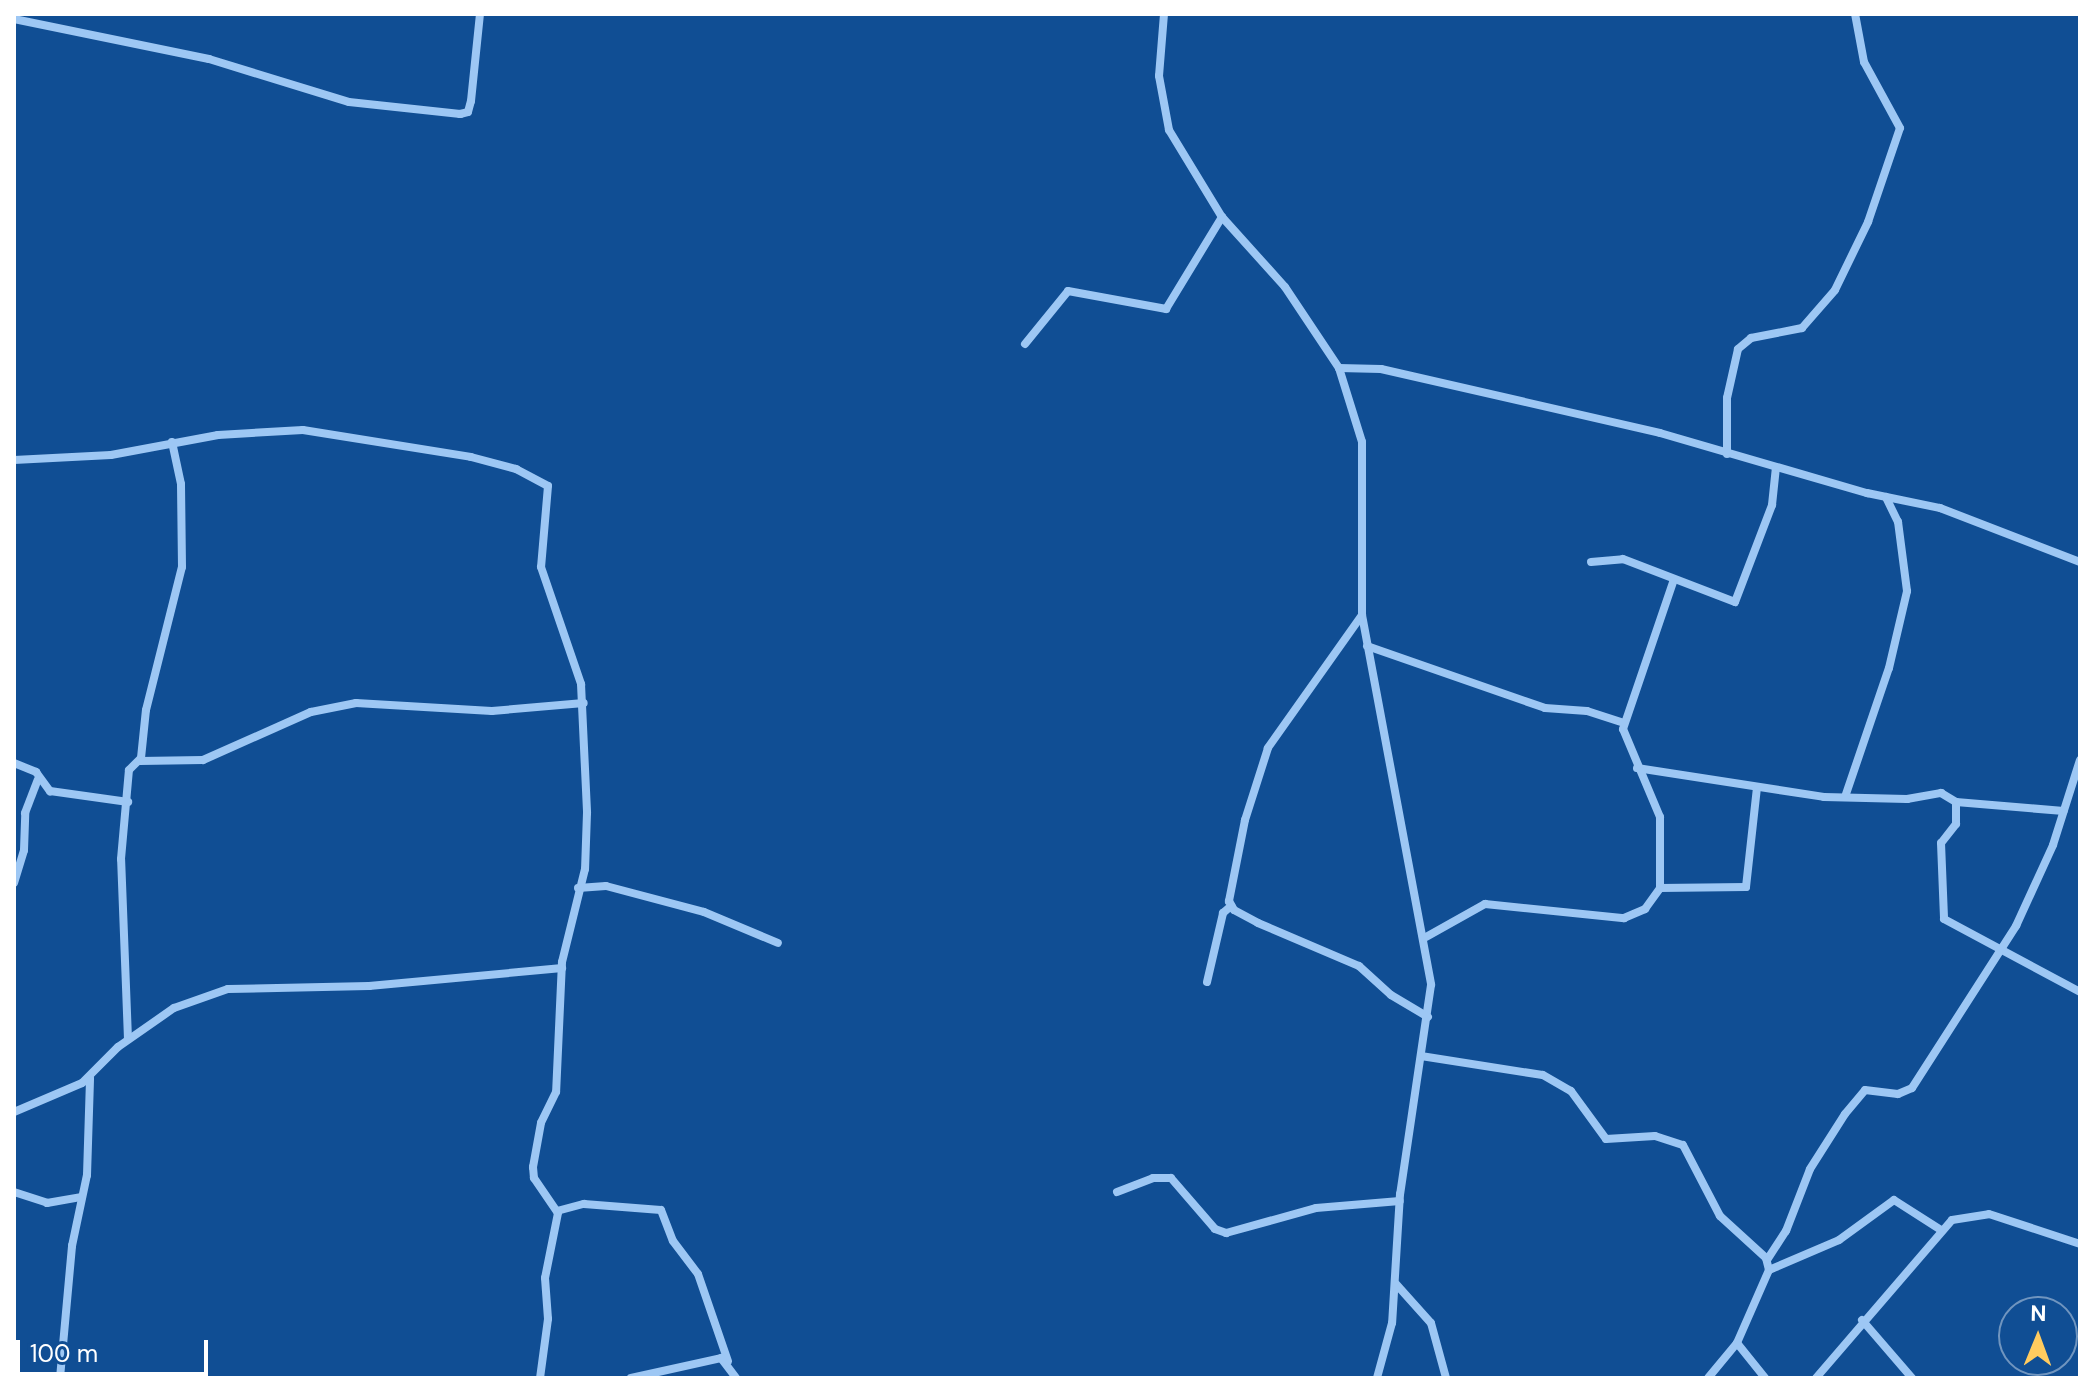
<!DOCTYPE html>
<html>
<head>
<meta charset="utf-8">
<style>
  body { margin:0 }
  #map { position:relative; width:2094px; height:1392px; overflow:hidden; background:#104e94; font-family:"DM Sans",sans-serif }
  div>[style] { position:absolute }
  .street>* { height:8px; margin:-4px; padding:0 4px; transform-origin:4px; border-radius:4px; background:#9dc7f4 }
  span { translate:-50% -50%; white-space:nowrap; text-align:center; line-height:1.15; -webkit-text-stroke:6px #104e94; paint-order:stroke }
  .frame { position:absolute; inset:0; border:16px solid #fff; pointer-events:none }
  .north { position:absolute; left:1998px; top:1296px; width:80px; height:80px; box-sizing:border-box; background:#104e94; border:2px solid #7095bf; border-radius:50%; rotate:1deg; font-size:22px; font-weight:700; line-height:32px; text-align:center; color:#fff }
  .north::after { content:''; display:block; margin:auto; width:28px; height:36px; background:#ffcb5f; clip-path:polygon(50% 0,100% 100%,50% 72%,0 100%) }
  .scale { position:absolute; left:16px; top:1340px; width:192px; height:36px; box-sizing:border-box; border:4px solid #fff; border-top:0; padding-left:10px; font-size:24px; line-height:28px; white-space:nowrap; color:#fff; -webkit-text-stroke:6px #104e94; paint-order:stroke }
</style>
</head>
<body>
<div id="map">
  <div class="street">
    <i style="left:1164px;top:14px;width:62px;rotate:94.6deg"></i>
    <i style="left:1159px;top:76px;width:55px;rotate:79.5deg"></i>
    <i style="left:1169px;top:130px;width:102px;rotate:58.7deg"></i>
    <i style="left:1222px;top:217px;width:94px;rotate:48deg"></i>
    <i style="left:1285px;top:287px;width:97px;rotate:56.3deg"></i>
    <i style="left:1339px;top:368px;width:77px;rotate:72.7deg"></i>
    <i style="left:1362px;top:442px;width:173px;rotate:90deg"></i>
    <i style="left:1362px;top:615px;width:376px;rotate:79.4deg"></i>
    <i style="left:1431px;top:985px;width:211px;rotate:98.4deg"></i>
    <i style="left:1400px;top:1194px;width:129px;rotate:93.5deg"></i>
    <i style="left:1392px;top:1323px;width:57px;rotate:105.3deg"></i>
    <i style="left:14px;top:19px;width:199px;rotate:11.6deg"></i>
    <i style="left:209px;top:59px;width:146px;rotate:17.1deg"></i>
    <i style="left:349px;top:102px;width:112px;rotate:6.2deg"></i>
    <i style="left:460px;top:114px;width:8px;rotate:-14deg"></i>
    <i style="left:468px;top:112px;width:11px;rotate:-75deg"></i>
    <i style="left:471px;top:101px;width:87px;rotate:-84.1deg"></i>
    <i style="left:1025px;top:344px;width:68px;rotate:-50.9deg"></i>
    <i style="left:1068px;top:291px;width:100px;rotate:10.4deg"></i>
    <i style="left:1166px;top:309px;width:108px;rotate:-58.7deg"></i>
    <i style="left:1339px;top:368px;width:42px;rotate:1.4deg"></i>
    <i style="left:1381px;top:369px;width:286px;rotate:12.9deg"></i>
    <i style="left:1660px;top:433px;width:216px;rotate:16.2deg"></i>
    <i style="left:1867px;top:493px;width:75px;rotate:11.6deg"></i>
    <i style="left:1940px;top:508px;width:150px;rotate:21.1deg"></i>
    <i style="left:1727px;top:454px;width:56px;rotate:-90deg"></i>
    <i style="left:1727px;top:398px;width:50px;rotate:-77.3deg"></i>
    <i style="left:1738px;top:349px;width:17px;rotate:-40deg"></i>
    <i style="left:1751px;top:338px;width:52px;rotate:-11.1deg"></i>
    <i style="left:1802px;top:328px;width:50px;rotate:-49deg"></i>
    <i style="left:1835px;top:290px;width:76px;rotate:-64.1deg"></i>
    <i style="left:1868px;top:222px;width:99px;rotate:-71.2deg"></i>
    <i style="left:1900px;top:128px;width:75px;rotate:-118.6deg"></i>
    <i style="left:1864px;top:62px;width:49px;rotate:-100.6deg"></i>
    <i style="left:14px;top:460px;width:97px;rotate:-3deg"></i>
    <i style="left:111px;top:455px;width:109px;rotate:-10.6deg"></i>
    <i style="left:218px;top:435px;width:85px;rotate:-3.4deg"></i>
    <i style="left:303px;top:430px;width:170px;rotate:9.1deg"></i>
    <i style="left:471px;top:457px;width:47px;rotate:14.9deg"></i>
    <i style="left:516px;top:469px;width:36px;rotate:28deg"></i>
    <i style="left:548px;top:486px;width:81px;rotate:94.9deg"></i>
    <i style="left:541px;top:567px;width:124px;rotate:71.1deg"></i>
    <i style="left:581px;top:684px;width:129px;rotate:87.3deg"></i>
    <i style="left:587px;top:813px;width:56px;rotate:92deg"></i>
    <i style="left:585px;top:869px;width:96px;rotate:103.9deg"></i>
    <i style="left:562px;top:962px;width:130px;rotate:92.6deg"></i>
    <i style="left:556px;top:1092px;width:34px;rotate:116deg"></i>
    <i style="left:541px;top:1123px;width:45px;rotate:100.3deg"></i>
    <i style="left:533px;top:1167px;width:11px;rotate:85deg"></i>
    <i style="left:534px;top:1178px;width:42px;rotate:55.6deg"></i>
    <i style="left:558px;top:1213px;width:66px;rotate:101.3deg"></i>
    <i style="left:545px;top:1278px;width:41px;rotate:85.8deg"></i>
    <i style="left:548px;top:1319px;width:60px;rotate:97.7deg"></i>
    <i style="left:1591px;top:562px;width:32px;rotate:-5deg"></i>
    <i style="left:1623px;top:559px;width:120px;rotate:21deg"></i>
    <i style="left:1735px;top:602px;width:104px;rotate:-69.1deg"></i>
    <i style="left:1772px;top:505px;width:38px;rotate:-84deg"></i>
    <i style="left:1362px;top:615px;width:163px;rotate:125.3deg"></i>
    <i style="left:1268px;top:748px;width:76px;rotate:107.7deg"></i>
    <i style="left:1245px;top:820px;width:83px;rotate:101.2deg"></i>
    <i style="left:1229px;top:901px;width:10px;rotate:61deg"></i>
    <i style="left:1234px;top:910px;width:27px;rotate:28deg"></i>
    <i style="left:1258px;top:923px;width:110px;rotate:23.1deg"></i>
    <i style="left:1359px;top:966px;width:43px;rotate:42.2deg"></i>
    <i style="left:1391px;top:995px;width:43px;rotate:30.7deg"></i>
    <i style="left:1367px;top:646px;width:188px;rotate:19.2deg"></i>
    <i style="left:1545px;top:708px;width:42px;rotate:4.1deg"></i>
    <i style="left:1587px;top:711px;width:39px;rotate:18deg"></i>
    <i style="left:140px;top:761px;width:63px;rotate:-0.9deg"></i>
    <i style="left:203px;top:760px;width:118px;rotate:-24deg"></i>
    <i style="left:311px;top:712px;width:46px;rotate:-11.3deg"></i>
    <i style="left:356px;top:703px;width:136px;rotate:3.4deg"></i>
    <i style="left:492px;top:711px;width:92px;rotate:-5deg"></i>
    <i style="left:14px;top:763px;width:24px;rotate:22deg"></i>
    <i style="left:36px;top:772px;width:24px;rotate:54deg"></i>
    <i style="left:50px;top:791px;width:79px;rotate:8deg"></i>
    <i style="left:1637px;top:768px;width:189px;rotate:8.8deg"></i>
    <i style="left:1824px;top:797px;width:83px;rotate:1.4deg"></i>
    <i style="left:1907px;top:799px;width:35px;rotate:-10deg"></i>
    <i style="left:1941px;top:793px;width:17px;rotate:31deg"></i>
    <i style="left:1956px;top:802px;width:108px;rotate:4.8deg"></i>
    <i style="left:1845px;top:797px;width:136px;rotate:-71.2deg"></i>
    <i style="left:1889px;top:668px;width:79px;rotate:-76.8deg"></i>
    <i style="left:1907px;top:591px;width:70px;rotate:-97.4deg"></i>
    <i style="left:1898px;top:522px;width:28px;rotate:-116deg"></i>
    <i style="left:1956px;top:802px;width:22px;rotate:90deg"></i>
    <i style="left:1956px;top:824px;width:24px;rotate:128deg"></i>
    <i style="left:1941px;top:843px;width:76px;rotate:87.7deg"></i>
    <i style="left:1944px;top:919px;width:154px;rotate:28.2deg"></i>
    <i style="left:14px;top:883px;width:34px;rotate:-73deg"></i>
    <i style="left:24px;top:850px;width:37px;rotate:-88deg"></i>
    <i style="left:25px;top:813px;width:36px;rotate:-69deg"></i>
    <i style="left:578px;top:888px;width:28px;rotate:-4deg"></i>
    <i style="left:606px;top:886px;width:101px;rotate:14.9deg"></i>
    <i style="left:704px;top:912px;width:80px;rotate:22.7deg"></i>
    <i style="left:1660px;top:888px;width:71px;rotate:-90deg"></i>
    <i style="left:1660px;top:817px;width:95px;rotate:-112.8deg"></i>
    <i style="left:1623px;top:729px;width:158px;rotate:-71.2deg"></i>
    <i style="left:1426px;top:937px;width:68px;rotate:-29.2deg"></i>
    <i style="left:1485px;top:904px;width:140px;rotate:5.8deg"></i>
    <i style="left:1624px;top:918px;width:23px;rotate:-23deg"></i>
    <i style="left:1645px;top:909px;width:26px;rotate:-54deg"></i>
    <i style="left:1660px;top:888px;width:86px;rotate:-0.7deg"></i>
    <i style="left:1746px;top:887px;width:100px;rotate:-83.7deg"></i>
    <i style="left:1207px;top:982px;width:71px;rotate:-76.9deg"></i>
    <i style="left:1223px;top:913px;width:11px;rotate:-41deg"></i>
    <i style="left:128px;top:1039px;width:180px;rotate:-92.2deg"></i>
    <i style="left:121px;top:859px;width:89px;rotate:-84.9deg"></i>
    <i style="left:129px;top:770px;width:17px;rotate:-45deg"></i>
    <i style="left:141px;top:758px;width:48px;rotate:-84.1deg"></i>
    <i style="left:146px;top:710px;width:147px;rotate:-75.9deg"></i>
    <i style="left:182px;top:567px;width:83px;rotate:-90.7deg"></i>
    <i style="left:181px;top:484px;width:43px;rotate:-102.1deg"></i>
    <i style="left:1421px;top:1056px;width:123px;rotate:8.9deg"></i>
    <i style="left:1543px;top:1075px;width:32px;rotate:30deg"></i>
    <i style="left:1571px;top:1091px;width:59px;rotate:53.9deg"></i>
    <i style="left:1606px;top:1139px;width:49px;rotate:-3.5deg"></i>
    <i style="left:1655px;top:1136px;width:29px;rotate:18deg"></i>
    <i style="left:1683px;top:1145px;width:80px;rotate:62.5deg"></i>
    <i style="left:1720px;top:1216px;width:62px;rotate:42.4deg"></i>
    <i style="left:1766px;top:1258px;width:12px;rotate:76deg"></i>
    <i style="left:1769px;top:1270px;width:80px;rotate:113.7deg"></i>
    <i style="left:1737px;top:1343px;width:45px;rotate:129.6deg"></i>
    <i style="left:14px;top:1112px;width:74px;rotate:-23.1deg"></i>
    <i style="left:82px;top:1083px;width:51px;rotate:-45deg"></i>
    <i style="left:118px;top:1047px;width:68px;rotate:-34.9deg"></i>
    <i style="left:174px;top:1008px;width:57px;rotate:-19.4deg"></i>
    <i style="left:228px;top:989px;width:141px;rotate:-1.2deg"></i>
    <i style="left:369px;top:986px;width:194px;rotate:-5.3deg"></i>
    <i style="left:14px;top:1192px;width:35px;rotate:18deg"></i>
    <i style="left:47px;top:1203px;width:34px;rotate:-10deg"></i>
    <i style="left:1117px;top:1192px;width:39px;rotate:-21deg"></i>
    <i style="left:1153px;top:1178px;width:18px"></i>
    <i style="left:1171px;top:1178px;width:67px;rotate:49.2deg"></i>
    <i style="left:1215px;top:1229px;width:12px;rotate:20deg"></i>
    <i style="left:1226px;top:1233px;width:93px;rotate:-15.5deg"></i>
    <i style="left:1316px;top:1208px;width:84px;rotate:-4.8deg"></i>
    <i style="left:557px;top:1211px;width:28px;rotate:-15deg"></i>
    <i style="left:584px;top:1204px;width:77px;rotate:4.5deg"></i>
    <i style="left:661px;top:1210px;width:33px;rotate:69deg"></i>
    <i style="left:673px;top:1241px;width:41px;rotate:52.9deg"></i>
    <i style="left:698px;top:1274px;width:92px;rotate:71deg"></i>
    <i style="left:1767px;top:1260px;width:35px;rotate:-57deg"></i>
    <i style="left:1786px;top:1231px;width:66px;rotate:-68.8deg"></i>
    <i style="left:1810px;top:1169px;width:65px;rotate:-57.5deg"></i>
    <i style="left:1845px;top:1114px;width:31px;rotate:-50deg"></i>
    <i style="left:1865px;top:1090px;width:33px;rotate:7deg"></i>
    <i style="left:1898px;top:1094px;width:15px;rotate:-23deg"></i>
    <i style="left:1912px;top:1088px;width:193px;rotate:-57.3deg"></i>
    <i style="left:2016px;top:926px;width:89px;rotate:-65.4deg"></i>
    <i style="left:2053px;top:845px;width:89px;rotate:-72.4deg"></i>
    <i style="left:1769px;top:1270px;width:76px;rotate:-23.2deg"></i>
    <i style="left:1839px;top:1240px;width:68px;rotate:-36deg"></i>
    <i style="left:1894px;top:1200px;width:56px;rotate:32.6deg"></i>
    <i style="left:1396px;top:1284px;width:52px;rotate:48.1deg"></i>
    <i style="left:1431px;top:1323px;width:57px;rotate:74.7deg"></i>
    <i style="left:1862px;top:1320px;width:77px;rotate:49.2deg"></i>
    <i style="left:1737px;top:1343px;width:45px;rotate:51.3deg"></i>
    <i style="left:60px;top:1378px;width:133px;rotate:-84.8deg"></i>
    <i style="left:72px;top:1246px;width:73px;rotate:-78.1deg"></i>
    <i style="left:87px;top:1175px;width:97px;rotate:-88.2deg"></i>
    <i style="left:631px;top:1378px;width:92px;rotate:-12.5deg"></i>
    <i style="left:721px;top:1358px;width:25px;rotate:53deg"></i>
    <i style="left:1816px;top:1378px;width:208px;rotate:-49.3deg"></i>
    <i style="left:1952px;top:1220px;width:37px;rotate:-9deg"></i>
    <i style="left:1989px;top:1214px;width:96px;rotate:18.2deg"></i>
  </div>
  <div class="frame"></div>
  <div class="north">N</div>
  <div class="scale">100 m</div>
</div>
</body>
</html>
